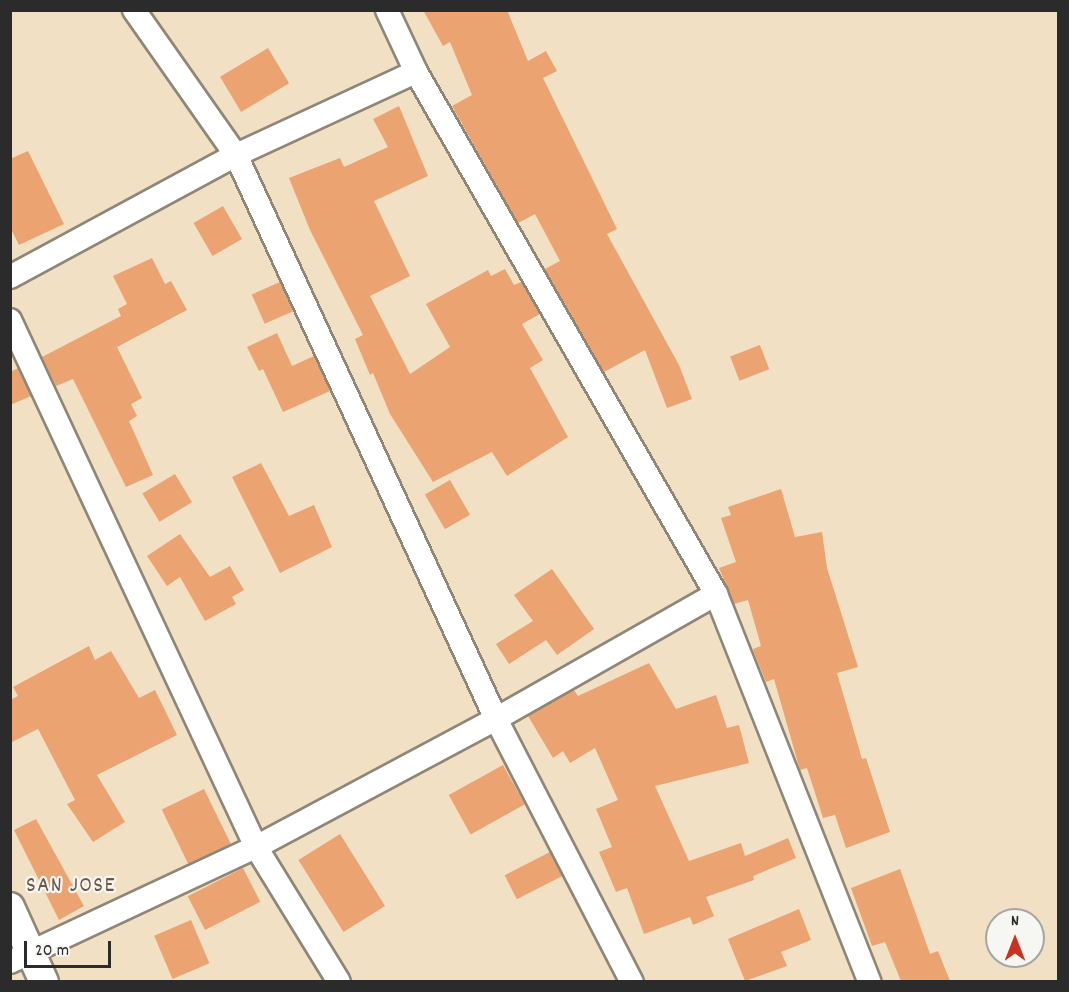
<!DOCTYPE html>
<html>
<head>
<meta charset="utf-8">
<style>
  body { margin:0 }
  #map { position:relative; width:1069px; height:992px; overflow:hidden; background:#f1e0c3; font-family:Dekko,sans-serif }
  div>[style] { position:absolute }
  .building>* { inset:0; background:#eba372; transform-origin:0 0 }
  .roads { filter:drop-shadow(2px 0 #8e8677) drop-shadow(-2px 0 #8e8677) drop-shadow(0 2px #8e8677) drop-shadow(0 -2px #8e8677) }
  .minor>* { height:22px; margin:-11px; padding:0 11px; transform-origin:11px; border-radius:11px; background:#fff }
  .tertiary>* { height:28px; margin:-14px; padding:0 14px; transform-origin:14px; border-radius:14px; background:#fff }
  span { translate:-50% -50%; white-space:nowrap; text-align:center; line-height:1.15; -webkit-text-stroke:4.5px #f6f6f2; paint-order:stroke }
  .quarter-label { font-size:22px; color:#6e5544; letter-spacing:1.5px }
  .frame { position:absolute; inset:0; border:12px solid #2b2b2b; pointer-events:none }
  .north { position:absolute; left:985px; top:908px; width:60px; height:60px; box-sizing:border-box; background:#f6f6f2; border:2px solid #a5a5a2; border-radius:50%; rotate:0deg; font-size:16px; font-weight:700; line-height:24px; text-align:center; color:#2b2b2b }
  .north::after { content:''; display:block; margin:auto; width:21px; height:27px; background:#c8321e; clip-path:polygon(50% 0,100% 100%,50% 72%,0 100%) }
  .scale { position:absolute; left:24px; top:941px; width:87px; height:27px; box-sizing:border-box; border:3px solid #2b2b2b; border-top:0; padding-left:8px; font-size:18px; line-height:21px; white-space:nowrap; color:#2b2b2b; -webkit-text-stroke:4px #f6f6f2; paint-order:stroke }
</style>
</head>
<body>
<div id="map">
  <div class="building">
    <i style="clip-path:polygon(423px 10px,507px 10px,528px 61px,546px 51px,557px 71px,543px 78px,617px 229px,607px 234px,679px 365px,692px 399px,667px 408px,645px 350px,604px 372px,545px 269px,560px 261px,535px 214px,518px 223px,452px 106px,472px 95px,450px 42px,443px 46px)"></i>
    <i style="left:268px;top:48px;width:41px;height:56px;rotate:59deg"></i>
    <i style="clip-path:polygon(399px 106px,428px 176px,374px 201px,410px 276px,370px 296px,410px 374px,450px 347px,426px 304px,488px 270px,491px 276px,505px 269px,514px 285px,521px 282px,540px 314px,522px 324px,543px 360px,530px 368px,568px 437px,507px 476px,492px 452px,433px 482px,390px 414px,373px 373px,370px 375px,355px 339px,363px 335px,310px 230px,289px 178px,340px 158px,344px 167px,388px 147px,373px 119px)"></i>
    <i style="clip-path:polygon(28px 151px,64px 224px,19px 245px,10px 227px,10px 159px)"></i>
    <i style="left:223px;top:206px;width:38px;height:34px;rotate:60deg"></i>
    <i style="clip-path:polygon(152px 258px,165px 284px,171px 281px,187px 310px,117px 347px,142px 398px,131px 404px,137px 416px,129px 421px,153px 475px,126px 487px,73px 379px,56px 386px,42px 357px,121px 316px,118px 309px,127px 304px,113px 276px)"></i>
    <i style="left:280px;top:282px;width:32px;height:31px;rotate:66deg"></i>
    <i style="clip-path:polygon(277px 333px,292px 366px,314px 356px,330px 391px,283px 412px,263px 369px,259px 371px,247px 347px)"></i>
    <i style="left:760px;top:345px;width:26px;height:32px;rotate:69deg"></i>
    <i style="clip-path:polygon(18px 368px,31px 396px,10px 405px,10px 372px)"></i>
    <i style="clip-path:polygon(261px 463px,289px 516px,314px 505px,332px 547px,280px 573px,232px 477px)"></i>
    <i style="left:175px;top:474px;width:33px;height:38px;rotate:59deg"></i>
    <i style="left:450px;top:480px;width:40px;height:29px;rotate:60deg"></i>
    <i style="clip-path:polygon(781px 489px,795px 537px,822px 532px,827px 568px,858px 667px,837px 673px,862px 759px,866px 758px,890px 832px,846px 848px,835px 815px,823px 818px,807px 768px,800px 770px,774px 679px,766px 682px,755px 655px,753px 649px,761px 646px,748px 600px,734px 604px,719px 568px,736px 562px,721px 518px,731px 515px,728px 507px)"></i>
    <i style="clip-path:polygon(180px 534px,210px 577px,230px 566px,244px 590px,232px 597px,236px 604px,205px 621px,180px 577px,167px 586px,147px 556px)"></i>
    <i style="clip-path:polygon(552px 569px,594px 629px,557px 655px,546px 640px,509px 664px,496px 644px,533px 621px,514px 595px)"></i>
    <i style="clip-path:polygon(89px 646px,95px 660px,111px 651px,139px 698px,155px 690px,177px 735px,97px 775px,125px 822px,93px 842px,67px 804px,75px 800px,38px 729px,10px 743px,10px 700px,18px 696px,13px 687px)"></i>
    <i style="clip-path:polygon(649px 663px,676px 709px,716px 695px,727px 728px,739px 725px,749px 763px,655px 786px,689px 861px,741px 843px,745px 856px,788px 838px,796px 858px,753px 876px,754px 880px,706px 897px,714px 916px,693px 925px,690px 917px,644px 934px,627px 888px,616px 892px,599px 852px,612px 847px,596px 809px,618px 800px,595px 748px,570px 763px,563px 751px,553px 758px,528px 716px,574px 690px,578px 696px)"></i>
    <i style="left:503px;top:765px;width:45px;height:62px;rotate:61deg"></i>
    <i style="left:204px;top:789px;width:61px;height:47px;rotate:64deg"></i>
    <i style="clip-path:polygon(36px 819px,84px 906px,59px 920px,14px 830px)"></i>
    <i style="left:340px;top:834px;width:85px;height:49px;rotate:58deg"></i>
    <i style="left:550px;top:852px;width:27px;height:51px;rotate:63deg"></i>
    <i style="left:243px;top:868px;width:38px;height:62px;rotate:63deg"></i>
    <i style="clip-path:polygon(900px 869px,930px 954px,938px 951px,950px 981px,901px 981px,885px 942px,872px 946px,851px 888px)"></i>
    <i style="clip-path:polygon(799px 909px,811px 940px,781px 952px,787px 966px,745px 981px,728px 939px)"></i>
    <i style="left:191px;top:920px;width:47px;height:40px;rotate:67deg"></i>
  </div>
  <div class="roads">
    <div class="minor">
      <i style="left:134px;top:10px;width:177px;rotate:54.9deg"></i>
      <i style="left:236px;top:155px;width:621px;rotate:65.25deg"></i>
      <i style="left:496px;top:719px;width:296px;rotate:62.7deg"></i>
      <i style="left:387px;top:10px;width:68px;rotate:64.9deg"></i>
      <i style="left:416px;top:72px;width:602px;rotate:60.11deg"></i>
      <i style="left:716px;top:594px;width:417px;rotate:68.4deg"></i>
      <i style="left:10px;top:277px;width:257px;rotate:-28.4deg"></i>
      <i style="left:236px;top:155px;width:198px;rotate:-24.8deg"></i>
      <i style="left:10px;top:320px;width:582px;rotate:64.98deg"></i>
      <i style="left:256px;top:847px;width:158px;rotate:58.4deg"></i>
      <i style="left:10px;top:962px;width:272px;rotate:-25.1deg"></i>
      <i style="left:256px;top:847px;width:272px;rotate:-28.1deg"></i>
      <i style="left:496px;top:719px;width:253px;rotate:-29.6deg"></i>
    </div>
    <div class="tertiary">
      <i style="left:10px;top:907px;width:82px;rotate:65.6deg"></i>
    </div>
  </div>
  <div class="quarter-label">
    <span style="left:71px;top:887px">SAN JOSE</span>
  </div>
  <div class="frame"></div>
  <div class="north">N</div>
  <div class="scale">20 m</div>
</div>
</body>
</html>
